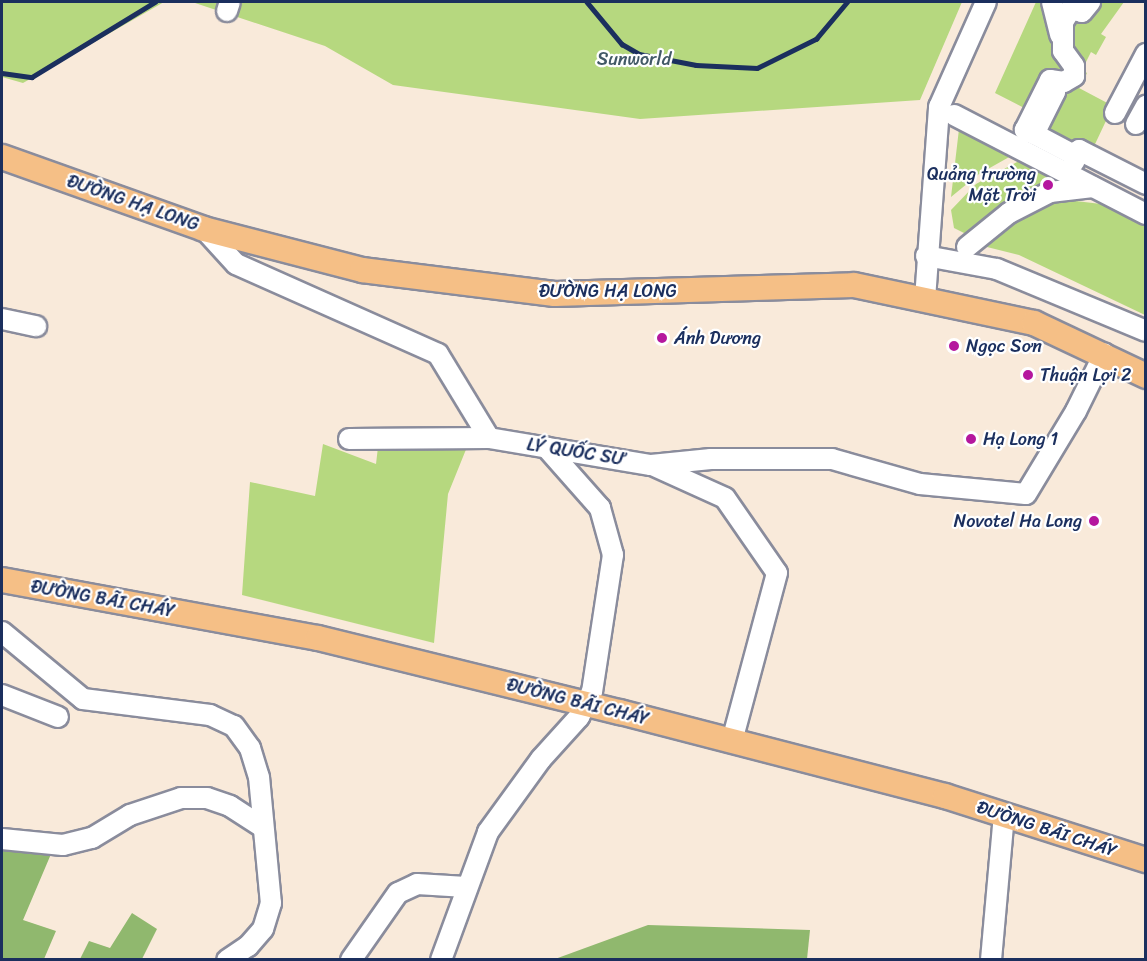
<!DOCTYPE html>
<meta charset="utf-8">
<style>
body{margin:0}
#map{position:relative;width:1147px;height:961px;overflow:hidden;background:#f9eada;font-family:Sriracha,sans-serif}
div>[style]{position:absolute}
.green>*{inset:0;background:#b6d87f}
.forest>*{inset:0;background:#90b86e}
.roads{filter:drop-shadow(2px 0 #8a8c9c) drop-shadow(-2px 0 #8a8c9c) drop-shadow(0 2px #8a8c9c) drop-shadow(0 -2px #8a8c9c)}
.minor>*{height:20px;margin:-10px;padding:0 10px;transform-origin:10px;border-radius:10px;background:#fff}
.major>*{height:24px;margin:-12px;padding:0 12px;transform-origin:12px;border-radius:12px;background:#f5bf86}
.rail>*{height:4.5px;margin:-2.25px;padding:0 2.25px;transform-origin:2.25px;border-radius:2.25px;background:#1b2f5e}
.dots>*{width:16px;height:16px;translate:-50% -50%;box-sizing:border-box;border:3px solid #fff;border-radius:50%}
span{translate:-50% -50%;white-space:nowrap;text-align:center;line-height:1.15;-webkit-text-stroke:4.5px #fff;paint-order:stroke}
.park-label{font-size:18px;color:#425966}
.poi-label{font-size:18px;color:#1b2f5e}
.right{translate:-100% -50%;text-align:right}
.left{translate:0 -50%;text-align:left}
.street-label{font-size:18px;color:#1b2f5e}
.frame{position:absolute;inset:0;border:3px solid #1b2f5e;pointer-events:none}
</style>
<div id="map">
<div class="green">
<i style="clip-path:polygon(2px 2px,164px 2px,23px 83px,2px 77px)"></i>
<i style="clip-path:polygon(192px 2px,962px 2px,920px 100px,640px 119px,393px 85px,325px 46px)"></i>
<i style="clip-path:polygon(1036px 2px,1124px 2px,1101px 34px,1106px 37px,1096px 55px,1091px 52px,1082px 70px,1087px 73px,1079px 88px,1113px 106px,1088px 159px,1037px 132px,1030px 111px,995px 93px)"></i>
<i style="clip-path:polygon(959px 129px,1011px 156px,979px 174px,951px 197px)"></i>
<i style="clip-path:polygon(1019px 161px,1048px 176px,1053px 180px,1050px 185px,1004px 204px,970px 236px,954px 228px,951px 210px,976px 184px)"></i>
<i style="clip-path:polygon(1059px 199px,1101px 204px,1145px 224px,1145px 315px,1019px 255px,979px 245px,1012px 218px)"></i>
<i style="clip-path:polygon(323px 444px,376px 464px,378px 447px,467px 447px,448px 494px,434px 643px,242px 595px,250px 482px,315px 496px)"></i>
</div>
<div class="forest">
<i style="clip-path:polygon(2px 839px,51px 854px,23px 920px,56px 931px,44px 959px,2px 959px)"></i>
<i style="clip-path:polygon(132px 913px,157px 929px,142px 959px,80px 959px,89px 941px,110px 948px)"></i>
<i style="clip-path:polygon(648px 925px,810px 930px,807px 959px,555px 959px)"></i>
</div>
<div class="roads">
<div class="minor">
<i style="left:1052px;top:2px;width:34px;rotate:76deg"></i>
<i style="left:227px;top:11px;width:9px;rotate:-72deg"></i>
<i style="left:1115px;top:113px;width:67px;rotate:-62.3deg"></i>
<i style="left:954px;top:115px;width:216px;rotate:27.3deg"></i>
<i style="left:1136px;top:124px;width:21px;rotate:-61deg"></i>
<i style="left:1076px;top:156px;width:47px;rotate:-152.4deg"></i>
<i style="left:1034px;top:134px;width:47px;rotate:-63.4deg"></i>
<i style="left:1055px;top:92px;width:5px;rotate:-158deg"></i>
<i style="left:1050px;top:90px;width:47px;rotate:117.6deg"></i>
<i style="left:1028px;top:132px;width:4px;rotate:-146deg"></i>
<i style="left:1025px;top:130px;width:56px;rotate:-63.4deg"></i>
<i style="left:1050px;top:80px;width:14px;rotate:8deg"></i>
<i style="left:1064px;top:82px;width:12px;rotate:-31deg"></i>
<i style="left:1074px;top:76px;width:10px;rotate:-90deg"></i>
<i style="left:1074px;top:66px;width:19px;rotate:-126deg"></i>
<i style="left:1063px;top:51px;width:29px;rotate:-90deg"></i>
<i style="left:1063px;top:22px;width:15px;rotate:-58deg"></i>
<i style="left:1071px;top:9px;width:11px;rotate:15deg"></i>
<i style="left:1082px;top:12px;width:13px;rotate:-51deg"></i>
<i style="left:1074px;top:162px;width:13px;rotate:-67deg"></i>
<i style="left:1079px;top:150px;width:75px;rotate:26.9deg"></i>
<i style="left:204px;top:229px;width:47px;rotate:47.6deg"></i>
<i style="left:236px;top:264px;width:221px;rotate:24deg"></i>
<i style="left:438px;top:354px;width:98px;rotate:58.7deg"></i>
<i style="left:489px;top:438px;width:164px;rotate:9.5deg"></i>
<i style="left:651px;top:465px;width:60px;rotate:-5.7deg"></i>
<i style="left:711px;top:459px;width:121px"></i>
<i style="left:832px;top:459px;width:91px;rotate:15.9deg"></i>
<i style="left:920px;top:484px;width:106px;rotate:5.4deg"></i>
<i style="left:1026px;top:494px;width:97px;rotate:-58.9deg"></i>
<i style="left:1076px;top:411px;width:64px;rotate:-63.8deg"></i>
<i style="left:967px;top:247px;width:54px;rotate:-39deg"></i>
<i style="left:1009px;top:213px;width:46px;rotate:-27.1deg"></i>
<i style="left:1050px;top:192px;width:43px;rotate:-6.6deg"></i>
<i style="left:926px;top:256px;width:72px;rotate:10.4deg"></i>
<i style="left:997px;top:269px;width:161px;rotate:22.6deg"></i>
<i style="left:925px;top:299px;width:193px;rotate:-85.8deg"></i>
<i style="left:939px;top:107px;width:115px;rotate:-65.9deg"></i>
<i style="left:2px;top:319px;width:35px;rotate:12deg"></i>
<i style="left:349px;top:439px;width:140px;rotate:-0.4deg"></i>
<i style="left:652px;top:465px;width:80px;rotate:24.3deg"></i>
<i style="left:725px;top:498px;width:91px;rotate:55.3deg"></i>
<i style="left:777px;top:573px;width:174px;rotate:105deg"></i>
<i style="left:2px;top:632px;width:105px;rotate:39.6deg"></i>
<i style="left:83px;top:699px;width:128px;rotate:7.2deg"></i>
<i style="left:210px;top:715px;width:26px;rotate:25deg"></i>
<i style="left:234px;top:726px;width:27px;rotate:54deg"></i>
<i style="left:250px;top:748px;width:30px;rotate:73deg"></i>
<i style="left:259px;top:777px;width:127px;rotate:84.6deg"></i>
<i style="left:271px;top:903px;width:27px;rotate:107deg"></i>
<i style="left:263px;top:929px;width:23px;rotate:131deg"></i>
<i style="left:248px;top:946px;width:25px;rotate:146deg"></i>
<i style="left:2px;top:695px;width:60px;rotate:21.4deg"></i>
<i style="left:2px;top:839px;width:61px;rotate:5.6deg"></i>
<i style="left:63px;top:845px;width:30px;rotate:-14deg"></i>
<i style="left:92px;top:838px;width:44px;rotate:-31.2deg"></i>
<i style="left:130px;top:815px;width:54px;rotate:-18.4deg"></i>
<i style="left:181px;top:798px;width:26px"></i>
<i style="left:207px;top:798px;width:24px;rotate:19deg"></i>
<i style="left:230px;top:806px;width:37px;rotate:33deg"></i>
<i style="left:351px;top:960px;width:82px;rotate:-55deg"></i>
<i style="left:398px;top:893px;width:21px;rotate:-25deg"></i>
<i style="left:417px;top:884px;width:49px;rotate:3.5deg"></i>
<i style="left:441px;top:960px;width:136px;rotate:-69.8deg"></i>
<i style="left:488px;top:832px;width:90px;rotate:-54deg"></i>
<i style="left:541px;top:759px;width:57px;rotate:-47.9deg"></i>
<i style="left:579px;top:717px;width:28px;rotate:-63deg"></i>
<i style="left:592px;top:692px;width:139px;rotate:-81.3deg"></i>
<i style="left:613px;top:555px;width:49px;rotate:-105.5deg"></i>
<i style="left:600px;top:508px;width:81px;rotate:-131.5deg"></i>
<i style="left:991px;top:960px;width:146px;rotate:-84.9deg"></i>
</div>
<div class="major">
<i style="left:2px;top:157px;width:214px;rotate:19.6deg"></i>
<i style="left:204px;top:229px;width:163px;rotate:14.5deg"></i>
<i style="left:362px;top:270px;width:194px;rotate:7.1deg"></i>
<i style="left:555px;top:294px;width:299px;rotate:-1.7deg"></i>
<i style="left:854px;top:285px;width:184px;rotate:11.9deg"></i>
<i style="left:1034px;top:323px;width:124px;rotate:25.3deg"></i>
<i style="left:2px;top:580px;width:321px;rotate:10.4deg"></i>
<i style="left:318px;top:638px;width:311px;rotate:13.8deg"></i>
<i style="left:620px;top:712px;width:336px;rotate:14.5deg"></i>
<i style="left:945px;top:796px;width:211px;rotate:17.7deg"></i>
</div>
</div>
<div class="rail">
<i style="left:587px;top:2px;width:55px;rotate:50.2deg"></i>
<i style="left:622px;top:44px;width:20px;rotate:30deg"></i>
<i style="left:639px;top:54px;width:58px;rotate:10.9deg"></i>
<i style="left:696px;top:65px;width:61px;rotate:2.8deg"></i>
<i style="left:757px;top:68px;width:66px;rotate:-26.2deg"></i>
<i style="left:816px;top:39px;width:48px;rotate:-50deg"></i>
<i style="left:2px;top:73px;width:30px;rotate:8deg"></i>
<i style="left:32px;top:77px;width:144px;rotate:-31.4deg"></i>
</div>
<div class="dots">
<i style="left:1048px;top:185px;background:#b5179e"></i>
<i style="left:662px;top:338px;background:#b5179e"></i>
<i style="left:954px;top:346px;background:#b5179e"></i>
<i style="left:1028px;top:375px;background:#b5179e"></i>
<i style="left:971px;top:439px;background:#b5179e"></i>
<i style="left:1094px;top:521px;background:#b5179e"></i>
</div>
<div class="park-label">
<span style="left:634px;top:59px">Sunworld</span>
</div>
<div class="poi-label">
<span class="right" style="left:1036px;top:185px">Quảng trường<br>Mặt Trời</span>
<span class="left" style="left:674px;top:338px">Ánh Dương</span>
<span class="left" style="left:966px;top:346px">Ngọc Sơn</span>
<span class="left" style="left:1040px;top:375px">Thuận Lợi 2</span>
<span class="left" style="left:983px;top:439px">Hạ Long 1</span>
<span class="right" style="left:1082px;top:521px">Novotel Ha Long</span>
</div>
<div class="street-label">
<span style="left:133px;top:203px;rotate:19deg">ĐƯỜNG HẠ LONG</span>
<span style="left:608px;top:291px">ĐƯỜNG HẠ LONG</span>
<span style="left:576px;top:452px;rotate:9deg">LÝ QUỐC SƯ</span>
<span style="left:103px;top:599px;rotate:10deg">ĐƯỜNG BÃI CHÁY</span>
<span style="left:578px;top:702px;rotate:14deg">ĐƯỜNG BÃI CHÁY</span>
<span style="left:1047px;top:829px;rotate:18deg">ĐƯỜNG BÃI CHÁY</span>
</div>
<div class="frame"></div>
</div>
